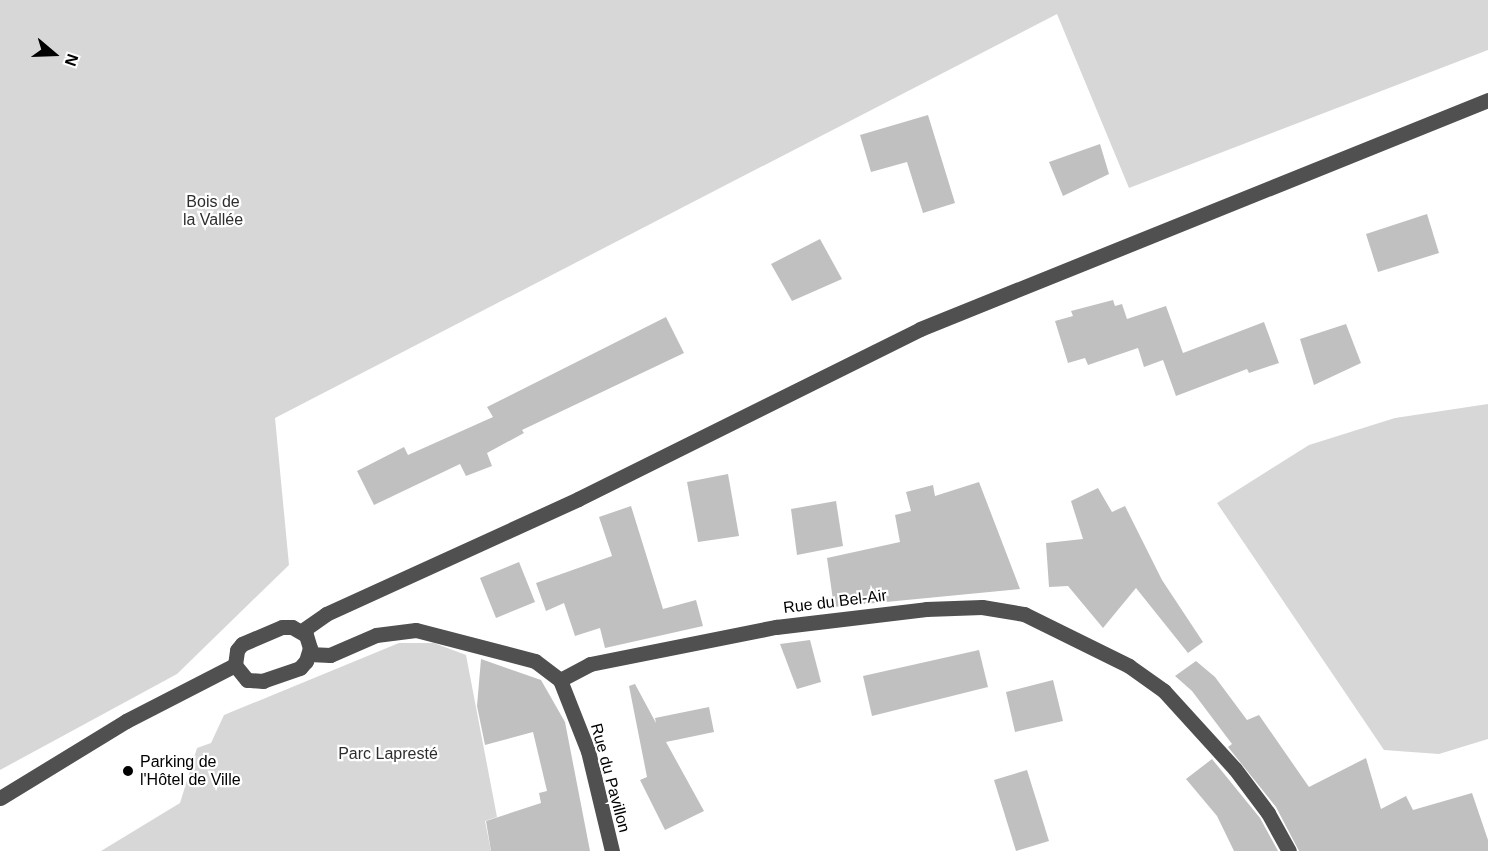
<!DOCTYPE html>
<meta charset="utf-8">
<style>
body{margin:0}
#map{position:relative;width:1488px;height:851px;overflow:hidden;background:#fff;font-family:Helvetica,sans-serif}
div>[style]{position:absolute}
.green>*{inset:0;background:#d7d7d7}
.building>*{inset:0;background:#c0c0c0}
.minor>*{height:15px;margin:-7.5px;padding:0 7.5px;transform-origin:7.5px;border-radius:7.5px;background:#505050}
.dots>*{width:16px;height:16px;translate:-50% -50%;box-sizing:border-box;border:3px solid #fff;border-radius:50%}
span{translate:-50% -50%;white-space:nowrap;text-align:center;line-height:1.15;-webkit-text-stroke:4.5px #fff;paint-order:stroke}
.park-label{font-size:16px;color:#2e2e2e}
.street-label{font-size:16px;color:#000}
.poi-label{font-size:16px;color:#000}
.left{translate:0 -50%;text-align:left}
.north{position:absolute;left:24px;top:24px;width:60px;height:60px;-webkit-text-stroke:4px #fff;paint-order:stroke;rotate:109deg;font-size:16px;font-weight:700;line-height:24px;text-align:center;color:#000}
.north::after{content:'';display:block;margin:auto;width:21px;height:27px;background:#000;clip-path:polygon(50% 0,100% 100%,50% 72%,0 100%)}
</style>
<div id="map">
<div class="green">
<i style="clip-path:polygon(0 0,1488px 0,1488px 50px,1129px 188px,1057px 14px,275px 418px,289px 565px,177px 674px,0 770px)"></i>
<i style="clip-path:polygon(1488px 404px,1488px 739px,1439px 754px,1384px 750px,1217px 503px,1309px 445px,1395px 418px)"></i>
<i style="clip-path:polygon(399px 643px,434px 643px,466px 655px,497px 817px,485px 821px,491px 851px,101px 851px,180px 803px,197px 748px,211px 743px,224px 715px)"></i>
</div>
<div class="building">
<i style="clip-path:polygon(928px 115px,955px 203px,923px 213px,907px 162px,871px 172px,860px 135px)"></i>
<i style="clip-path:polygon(1100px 144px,1109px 174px,1063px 196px,1049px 162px)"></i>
<i style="clip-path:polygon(1427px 214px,1439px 253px,1378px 272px,1366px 234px)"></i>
<i style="clip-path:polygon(820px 239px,842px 279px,792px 301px,771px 264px)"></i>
<i style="clip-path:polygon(1113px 300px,1115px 306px,1122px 304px,1127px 319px,1166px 306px,1183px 353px,1264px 322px,1279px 363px,1249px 373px,1247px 369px,1176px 396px,1163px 360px,1144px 367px,1138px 348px,1088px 365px,1085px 358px,1068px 363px,1055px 321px,1073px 316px,1071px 311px)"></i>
<i style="clip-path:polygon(666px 317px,684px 353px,522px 430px,524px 433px,487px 453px,492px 466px,466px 476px,460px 464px,374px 505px,357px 471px,404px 447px,408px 455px,493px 417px,487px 407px)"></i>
<i style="clip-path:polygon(1346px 324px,1361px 363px,1314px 385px,1300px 339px)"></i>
<i style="clip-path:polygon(728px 474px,739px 536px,698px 542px,687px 482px)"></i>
<i style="clip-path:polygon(979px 482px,1020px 589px,834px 607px,827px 558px,900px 542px,895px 515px,911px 511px,906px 492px,933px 485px,935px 496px)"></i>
<i style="clip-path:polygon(1098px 488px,1112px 512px,1125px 506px,1162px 580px,1203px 642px,1188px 653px,1136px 588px,1103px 628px,1068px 586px,1049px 587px,1046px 543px,1083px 539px,1071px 501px)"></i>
<i style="clip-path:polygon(836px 501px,843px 546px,797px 555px,791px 509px)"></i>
<i style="clip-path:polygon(631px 506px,663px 609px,696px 600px,703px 626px,605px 648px,600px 628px,575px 636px,564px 603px,546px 611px,536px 583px,612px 556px,599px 517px)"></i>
<i style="clip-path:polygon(519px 562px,535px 602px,496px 618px,480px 578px)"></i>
<i style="clip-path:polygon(810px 640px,821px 682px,797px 689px,780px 644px)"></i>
<i style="clip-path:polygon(979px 650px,988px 687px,872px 716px,863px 676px)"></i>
<i style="clip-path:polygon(481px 659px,541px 680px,565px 722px,590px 851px,491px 851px,486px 821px,541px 803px,539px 793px,547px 791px,533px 732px,485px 745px,477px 706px)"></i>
<i style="clip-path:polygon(1196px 661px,1215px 677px,1247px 720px,1259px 715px,1309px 787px,1366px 758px,1381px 809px,1406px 796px,1413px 810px,1472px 793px,1488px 840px,1488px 851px,1299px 851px,1276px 807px,1228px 747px,1232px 744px,1192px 691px,1175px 676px)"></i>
<i style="clip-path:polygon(1053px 680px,1063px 721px,1015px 732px,1006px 692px)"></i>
<i style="clip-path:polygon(635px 684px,656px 723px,655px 718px,709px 707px,714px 732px,666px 742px,704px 811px,665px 830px,640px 780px,647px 777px,629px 686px)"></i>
<i style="clip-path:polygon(1212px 759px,1260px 818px,1278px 851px,1234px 851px,1217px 816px,1186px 779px)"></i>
<i style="clip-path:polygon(1027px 770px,1049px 841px,1016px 851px,994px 780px)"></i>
</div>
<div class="minor">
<i style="left:282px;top:627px;width:10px"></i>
<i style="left:292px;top:627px;width:16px;rotate:30deg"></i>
<i style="left:306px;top:635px;width:14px;rotate:73deg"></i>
<i style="left:310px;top:648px;width:14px;rotate:107deg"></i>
<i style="left:306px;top:661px;width:9px;rotate:131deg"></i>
<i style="left:300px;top:668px;width:39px;rotate:161deg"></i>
<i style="left:263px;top:681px;width:16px;rotate:-176deg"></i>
<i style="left:247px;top:680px;width:19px;rotate:-129deg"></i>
<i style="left:235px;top:665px;width:15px;rotate:-82deg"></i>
<i style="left:237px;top:650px;width:8px;rotate:-50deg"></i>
<i style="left:242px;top:644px;width:43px;rotate:-23deg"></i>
<i style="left:302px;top:631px;width:29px;rotate:-35deg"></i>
<i style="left:326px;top:614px;width:277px;rotate:-24.5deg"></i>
<i style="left:578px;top:499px;width:382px;rotate:-26.4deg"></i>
<i style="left:920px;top:329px;width:612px;rotate:-21.96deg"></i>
<i style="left:309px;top:654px;width:21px;rotate:3deg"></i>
<i style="left:330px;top:655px;width:50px;rotate:-23.5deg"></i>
<i style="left:376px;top:635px;width:40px;rotate:-7.1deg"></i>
<i style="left:416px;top:630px;width:123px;rotate:14.6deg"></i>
<i style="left:535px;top:661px;width:31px;rotate:37deg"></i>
<i style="left:560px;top:680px;width:34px;rotate:-28deg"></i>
<i style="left:590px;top:664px;width:190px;rotate:-11.3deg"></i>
<i style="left:776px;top:627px;width:151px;rotate:-6.8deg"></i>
<i style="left:926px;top:609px;width:56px;rotate:-2deg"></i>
<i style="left:982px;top:607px;width:43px;rotate:9.5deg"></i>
<i style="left:1024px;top:614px;width:117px;rotate:26.3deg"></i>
<i style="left:1129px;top:666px;width:43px;rotate:35.5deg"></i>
<i style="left:1164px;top:691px;width:105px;rotate:47.7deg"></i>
<i style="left:1235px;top:769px;width:55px;rotate:53.1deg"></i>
<i style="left:1268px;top:813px;width:43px;rotate:61.1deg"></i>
<i style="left:560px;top:680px;width:76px;rotate:68.5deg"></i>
<i style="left:588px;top:751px;width:103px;rotate:76.5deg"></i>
<i style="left:0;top:798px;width:148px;rotate:-31.4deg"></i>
<i style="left:126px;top:721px;width:123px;rotate:-27.2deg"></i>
</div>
<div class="dots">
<i style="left:128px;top:771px;background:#000"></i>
</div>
<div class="park-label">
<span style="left:213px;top:211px">Bois de<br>la Vallée</span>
<span style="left:388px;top:754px">Parc Lapresté</span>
</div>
<div class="street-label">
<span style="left:835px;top:602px;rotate:-7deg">Rue du Bel-Air</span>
<span style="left:610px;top:778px;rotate:75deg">Rue du Pavillon</span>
</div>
<div class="poi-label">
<span class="left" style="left:140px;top:771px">Parking de<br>l'Hôtel de Ville</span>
</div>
<div class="north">N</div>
</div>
